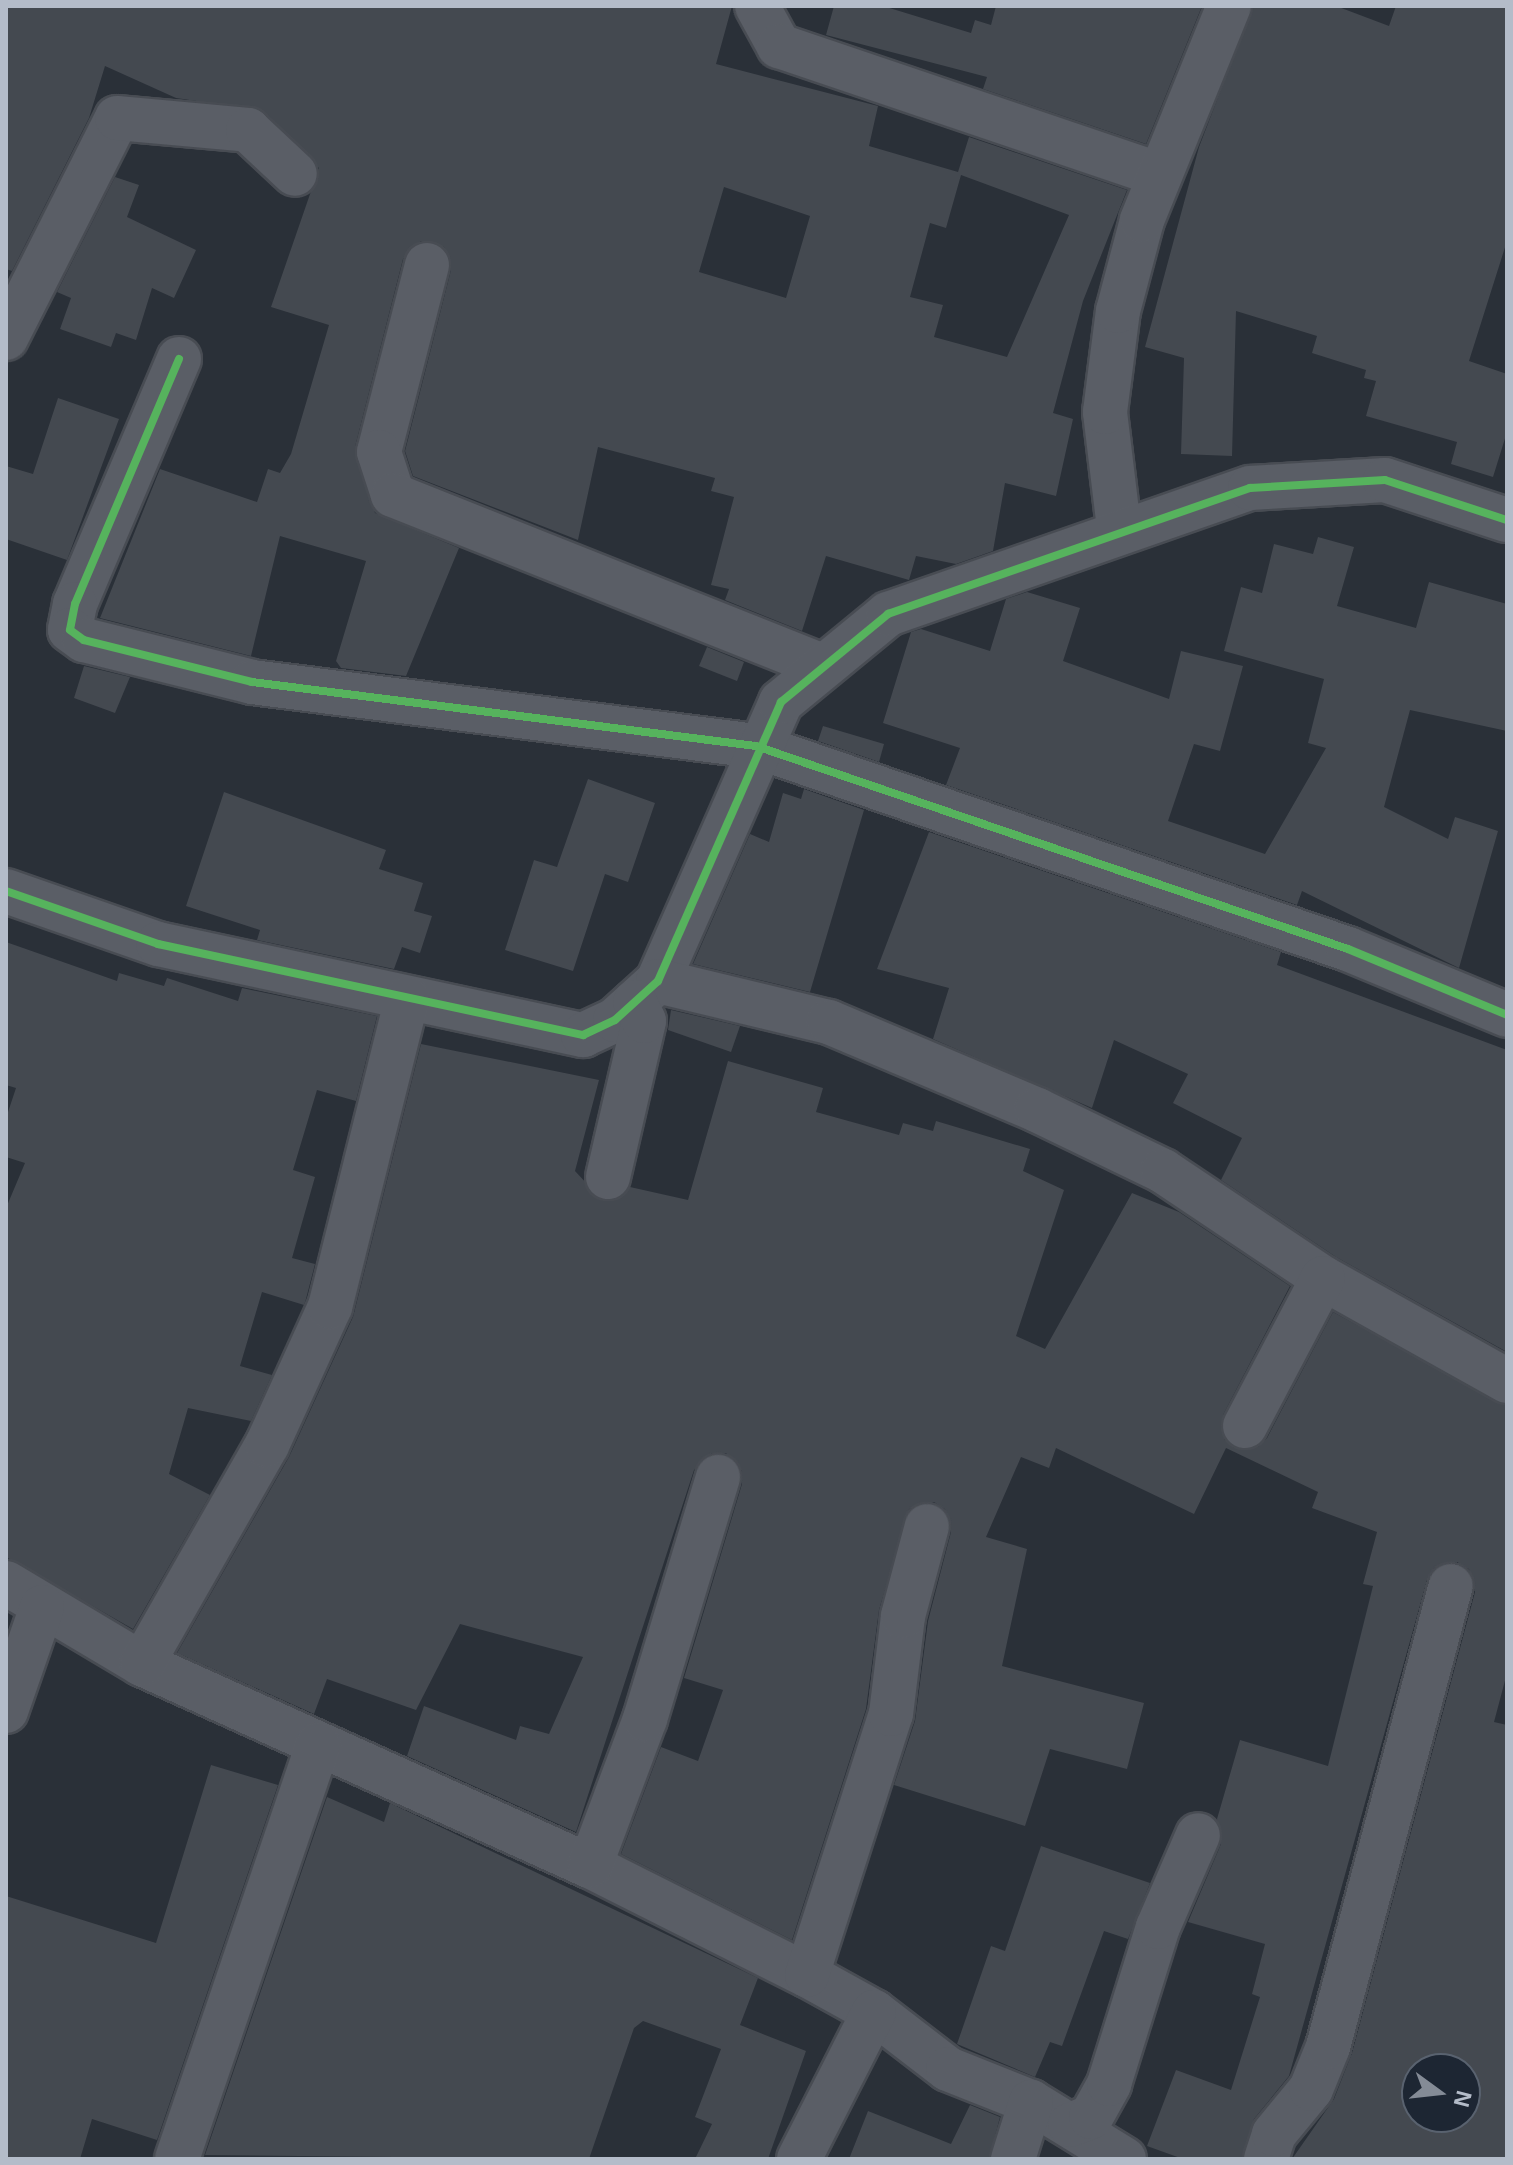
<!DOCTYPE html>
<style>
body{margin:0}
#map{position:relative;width:1513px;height:2165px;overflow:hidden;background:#2a3038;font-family:Arial,sans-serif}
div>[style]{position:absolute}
.building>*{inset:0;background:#444950}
.roads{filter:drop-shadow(2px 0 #484c53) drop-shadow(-2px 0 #484c53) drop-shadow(0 2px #484c53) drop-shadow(0 -2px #484c53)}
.minor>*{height:44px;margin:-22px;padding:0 22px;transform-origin:22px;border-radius:22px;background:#5a5e66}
.cycleway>*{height:8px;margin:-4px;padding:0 4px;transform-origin:4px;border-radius:4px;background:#56b35d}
span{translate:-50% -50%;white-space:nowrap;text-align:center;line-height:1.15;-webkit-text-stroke:8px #1d2633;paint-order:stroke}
.frame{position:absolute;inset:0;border:8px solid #b4bcc9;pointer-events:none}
.north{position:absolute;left:1401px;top:2053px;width:80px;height:80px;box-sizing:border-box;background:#1d2633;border:2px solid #59626f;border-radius:50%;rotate:105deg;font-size:22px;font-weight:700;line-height:32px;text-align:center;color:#b4bcc9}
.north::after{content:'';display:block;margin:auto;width:28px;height:36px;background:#848b96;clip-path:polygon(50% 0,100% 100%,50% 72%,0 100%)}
</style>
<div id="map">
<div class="building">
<i style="clip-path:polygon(evenodd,6px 6px,732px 6px,716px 64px,878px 106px,869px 146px,958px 172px,969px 137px,1127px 190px,1083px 301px,1053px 413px,1073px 419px,1056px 496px,1005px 483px,993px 551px,956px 564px,916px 556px,909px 580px,826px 556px,802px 631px,725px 600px,729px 589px,711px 585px,734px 497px,711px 491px,715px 478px,598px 447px,578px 540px,413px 476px,405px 451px,451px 270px,444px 247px,421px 241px,403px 259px,355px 447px,375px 513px,459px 548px,406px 676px,341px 668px,336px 661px,366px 561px,280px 536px,251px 656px,100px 618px,160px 469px,257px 502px,268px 469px,280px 473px,291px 454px,329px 325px,271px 307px,319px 168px,264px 111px,176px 98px,105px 66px,89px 118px,12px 271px,6px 269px,6px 6px,961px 175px,1069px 215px,1007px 357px,934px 337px,943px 305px,910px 297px,930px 223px,946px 228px,961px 175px,6px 6px,724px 187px,810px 216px,786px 298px,699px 272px,724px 187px)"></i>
<i style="clip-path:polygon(834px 6px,883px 6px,971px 33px,975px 20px,991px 25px,996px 6px,1202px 6px,1146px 144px,983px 89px,987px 77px,826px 35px)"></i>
<i style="clip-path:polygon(1253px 6px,1336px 6px,1389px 26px,1396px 6px,1507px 6px,1507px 241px,1469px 361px,1507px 374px,1507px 432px,1493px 477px,1451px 464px,1457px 442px,1366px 416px,1376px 381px,1364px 378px,1366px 370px,1312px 353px,1317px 336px,1236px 311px,1232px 456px,1181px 454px,1184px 358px,1145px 347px,1199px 147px)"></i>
<i style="clip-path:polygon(115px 177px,139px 185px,127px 217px,196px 250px,174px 298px,152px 288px,136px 340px,116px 333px,111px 347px,60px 329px,71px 298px,57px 292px)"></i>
<i style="clip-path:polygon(58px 398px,119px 419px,67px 560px,6px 539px,6px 466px,33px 474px)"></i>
<i style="clip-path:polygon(1318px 537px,1354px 547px,1337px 606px,1416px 628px,1429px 582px,1507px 604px,1507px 731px,1410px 710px,1384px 807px,1448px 839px,1455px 817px,1498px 831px,1459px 968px,1302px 891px,1297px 905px,946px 785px,960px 748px,883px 723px,911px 632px,921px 629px,990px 651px,1006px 599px,1027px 592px,1080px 608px,1063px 661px,1169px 699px,1181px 651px,1243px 666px,1220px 751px,1194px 744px,1168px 821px,1265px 854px,1326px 748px,1308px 743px,1324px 679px,1224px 651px,1241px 587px,1262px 593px,1274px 544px,1313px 554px)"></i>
<i style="clip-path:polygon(707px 647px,744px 662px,737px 681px,699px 666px)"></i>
<i style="clip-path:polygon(84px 666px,130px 677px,115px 713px,74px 698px)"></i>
<i style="clip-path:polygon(823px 726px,884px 744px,879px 762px,818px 741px)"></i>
<i style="clip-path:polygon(588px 779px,655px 803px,628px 882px,605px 874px,573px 971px,505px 950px,534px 860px,557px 867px)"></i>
<i style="clip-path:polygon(804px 789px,864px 810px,810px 992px,693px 964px,750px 834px,769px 842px,783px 793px,801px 799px)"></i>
<i style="clip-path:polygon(224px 792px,386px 850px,379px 869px,423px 883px,414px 911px,432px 916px,420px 953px,402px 947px,394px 969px,257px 940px,260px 930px,186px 906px)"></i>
<i style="clip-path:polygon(929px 832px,1281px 952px,1277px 965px,1507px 1050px,1507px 1352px,1336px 1257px,1221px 1180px,1242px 1138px,1173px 1103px,1188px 1074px,1114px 1040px,1092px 1108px,933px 1039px,949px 988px,877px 969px)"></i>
<i style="clip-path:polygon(6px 942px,117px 981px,119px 973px,164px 986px,167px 978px,238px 1001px,242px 988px,377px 1016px,356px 1101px,317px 1090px,293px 1170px,315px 1177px,292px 1258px,315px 1264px,306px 1299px,304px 1305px,262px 1292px,240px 1366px,272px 1375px,251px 1421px,188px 1408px,169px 1474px,210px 1495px,133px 1629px,6px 1557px,6px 1208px,25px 1163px,6px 1157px,6px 1118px,16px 1088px,6px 1085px)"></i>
<i style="clip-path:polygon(671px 1010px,740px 1026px,731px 1052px,668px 1030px)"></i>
<i style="clip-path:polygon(evenodd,421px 1044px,599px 1080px,575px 1171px,603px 1201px,630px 1187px,688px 1200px,728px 1061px,823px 1088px,816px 1112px,899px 1135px,903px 1123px,933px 1131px,936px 1121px,1030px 1149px,1023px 1171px,1064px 1190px,1016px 1336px,1045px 1349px,1132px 1193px,1179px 1212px,1290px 1286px,1223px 1415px,1224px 1439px,1234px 1448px,1258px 1447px,1267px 1438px,1333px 1312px,1507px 1406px,1507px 1673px,1494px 1722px,1507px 1725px,1507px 2159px,1292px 2159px,1334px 2099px,1352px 2053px,1475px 1592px,1469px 1569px,1457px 1562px,1434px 1568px,1427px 1580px,1289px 2076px,1254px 2119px,1242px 2159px,1183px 2159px,1147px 2146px,1176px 2070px,1231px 2090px,1260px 1997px,1252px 1994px,1265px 1944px,1188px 1922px,1221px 1844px,1217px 1819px,1240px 1740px,1328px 1766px,1373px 1586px,1363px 1584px,1377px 1532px,1312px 1508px,1318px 1492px,1226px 1448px,1194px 1514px,1056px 1448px,1049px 1468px,1021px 1457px,986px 1537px,1027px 1549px,1002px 1666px,1144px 1703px,1127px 1769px,1050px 1749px,1025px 1826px,894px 1785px,915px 1721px,928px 1621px,951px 1532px,945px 1509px,934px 1502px,909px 1509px,879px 1610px,866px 1709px,792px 1940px,621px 1854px,661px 1747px,698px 1761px,723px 1690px,684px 1678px,742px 1484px,742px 1471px,726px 1453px,712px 1453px,694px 1470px,576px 1832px,407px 1756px,424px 1706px,516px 1740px,520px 1726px,549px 1734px,583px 1657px,460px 1624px,416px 1710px,327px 1679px,314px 1714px,177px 1653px,289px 1457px,353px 1317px,421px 1044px,1417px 2069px,1465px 2069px,1465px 2117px,1417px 2117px,1417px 2069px)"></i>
<i style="clip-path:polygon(211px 1765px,278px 1785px,157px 2140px,92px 2119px,80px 2159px,6px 2159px,6px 1896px,156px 1943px)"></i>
<i style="clip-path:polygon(327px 1797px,384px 1822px,390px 1803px,758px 1978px,740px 2025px,806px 2051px,768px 2159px,695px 2159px,712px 2124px,695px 2117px,721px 2049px,643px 2021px,634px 2028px,589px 2159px,205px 2155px)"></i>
<i style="clip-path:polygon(1041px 1846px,1150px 1883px,1128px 1939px,1104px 1931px,1062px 2046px,1050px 2042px,1035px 2077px,957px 2044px,991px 1946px,1005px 1951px)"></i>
<i style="clip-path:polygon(970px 2105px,1000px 2117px,989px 2159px,849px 2159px,868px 2111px,951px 2144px)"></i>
</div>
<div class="roads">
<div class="minor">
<i style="left:757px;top:6px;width:46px;rotate:61.2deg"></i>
<i style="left:779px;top:46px;width:402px;rotate:18.7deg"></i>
<i style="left:427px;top:265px;width:193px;rotate:104.4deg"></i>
<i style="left:379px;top:452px;width:45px;rotate:72deg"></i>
<i style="left:393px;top:495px;width:463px;rotate:21.7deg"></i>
<i style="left:6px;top:338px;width:246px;rotate:-63.2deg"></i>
<i style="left:117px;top:118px;width:132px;rotate:5.2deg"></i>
<i style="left:248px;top:130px;width:64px;rotate:43.1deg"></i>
<i style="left:179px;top:359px;width:266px;rotate:113deg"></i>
<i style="left:75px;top:604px;width:26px;rotate:101deg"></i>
<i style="left:70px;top:630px;width:17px;rotate:36deg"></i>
<i style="left:84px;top:640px;width:173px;rotate:14deg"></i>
<i style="left:252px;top:682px;width:508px;rotate:7.24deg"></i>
<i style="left:756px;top:746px;width:626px;rotate:18.93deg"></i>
<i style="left:1348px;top:949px;width:172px;rotate:22.5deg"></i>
<i style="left:1119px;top:528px;width:117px;rotate:-96.9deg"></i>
<i style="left:1105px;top:412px;width:102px;rotate:-82.7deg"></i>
<i style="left:1118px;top:311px;width:94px;rotate:-75.2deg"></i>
<i style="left:1142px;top:220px;width:231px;rotate:-67.9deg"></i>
<i style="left:6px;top:891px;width:161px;rotate:19.2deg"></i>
<i style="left:158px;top:944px;width:435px;rotate:12.1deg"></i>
<i style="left:583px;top:1035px;width:35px;rotate:-25deg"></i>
<i style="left:615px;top:1020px;width:58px;rotate:-42.2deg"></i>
<i style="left:658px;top:981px;width:305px;rotate:-66.2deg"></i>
<i style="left:781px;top:702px;width:139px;rotate:-39.4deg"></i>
<i style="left:888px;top:614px;width:383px;rotate:-19.2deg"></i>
<i style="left:1250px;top:488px;width:135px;rotate:-3.4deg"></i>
<i style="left:1385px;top:480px;width:128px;rotate:18.2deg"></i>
<i style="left:658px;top:981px;width:176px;rotate:13.5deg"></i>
<i style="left:829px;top:1022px;width:226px;rotate:22.9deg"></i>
<i style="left:1037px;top:1110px;width:140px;rotate:25.8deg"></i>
<i style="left:1163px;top:1171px;width:192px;rotate:33.8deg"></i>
<i style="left:1323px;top:1278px;width:211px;rotate:29.2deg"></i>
<i style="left:608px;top:1177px;width:160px;rotate:-77deg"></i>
<i style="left:644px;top:1021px;width:21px;rotate:-115deg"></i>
<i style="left:1245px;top:1426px;width:167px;rotate:-62.2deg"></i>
<i style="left:6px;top:1583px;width:158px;rotate:30.8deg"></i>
<i style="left:142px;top:1664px;width:491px;rotate:24.3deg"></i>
<i style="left:590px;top:1866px;width:243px;rotate:26.7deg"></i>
<i style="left:807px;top:1975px;width:77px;rotate:28.9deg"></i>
<i style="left:874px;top:2012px;width:93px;rotate:37.6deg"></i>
<i style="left:948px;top:2069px;width:89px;rotate:21.7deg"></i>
<i style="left:1031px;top:2102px;width:109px;rotate:31.5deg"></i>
<i style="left:142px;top:1664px;width:252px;rotate:-60.3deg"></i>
<i style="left:267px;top:1445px;width:152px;rotate:-65.5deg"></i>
<i style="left:330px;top:1307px;width:318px;rotate:-76deg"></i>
<i style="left:6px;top:1711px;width:110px;rotate:-70.9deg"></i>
<i style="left:590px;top:1866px;width:157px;rotate:-69.5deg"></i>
<i style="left:645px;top:1719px;width:253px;rotate:-73.2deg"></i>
<i style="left:807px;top:1975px;width:274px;rotate:-72.2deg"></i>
<i style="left:891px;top:1714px;width:99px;rotate:-83deg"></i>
<i style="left:903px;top:1616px;width:93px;rotate:-75.1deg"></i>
<i style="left:1070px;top:2125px;width:22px;rotate:-21deg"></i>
<i style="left:1091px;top:2117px;width:38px;rotate:-61deg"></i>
<i style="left:1109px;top:2084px;width:164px;rotate:-72.7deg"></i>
<i style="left:1158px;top:1927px;width:100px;rotate:-66.5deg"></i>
<i style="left:177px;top:2159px;width:438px;rotate:-71.2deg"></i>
<i style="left:799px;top:2159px;width:165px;rotate:-63deg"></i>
<i style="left:1013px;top:2159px;width:60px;rotate:-72.5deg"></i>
<i style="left:1266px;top:2159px;width:26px;rotate:-72deg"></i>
<i style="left:1274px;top:2134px;width:58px;rotate:-50.6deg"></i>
<i style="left:1311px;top:2089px;width:45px;rotate:-68deg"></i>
<i style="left:1328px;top:2047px;width:477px;rotate:-75.1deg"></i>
</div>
</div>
<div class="cycleway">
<i style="left:179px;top:359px;width:266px;rotate:113deg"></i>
<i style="left:75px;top:604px;width:26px;rotate:101deg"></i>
<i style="left:70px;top:630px;width:17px;rotate:36deg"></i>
<i style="left:84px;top:640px;width:173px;rotate:14deg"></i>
<i style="left:252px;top:682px;width:508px;rotate:7.24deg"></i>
<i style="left:756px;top:746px;width:626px;rotate:18.93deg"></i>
<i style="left:1348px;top:949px;width:172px;rotate:22.5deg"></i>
<i style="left:6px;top:891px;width:161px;rotate:19.2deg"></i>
<i style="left:158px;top:944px;width:435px;rotate:12.1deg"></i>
<i style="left:583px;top:1035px;width:35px;rotate:-25deg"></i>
<i style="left:615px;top:1020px;width:58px;rotate:-42.2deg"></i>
<i style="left:658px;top:981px;width:305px;rotate:-66.2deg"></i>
<i style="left:781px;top:702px;width:139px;rotate:-39.4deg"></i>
<i style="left:888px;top:614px;width:383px;rotate:-19.2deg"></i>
<i style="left:1250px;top:488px;width:135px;rotate:-3.4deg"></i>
<i style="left:1385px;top:480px;width:128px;rotate:18.2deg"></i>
</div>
<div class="frame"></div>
<div class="north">N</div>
</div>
